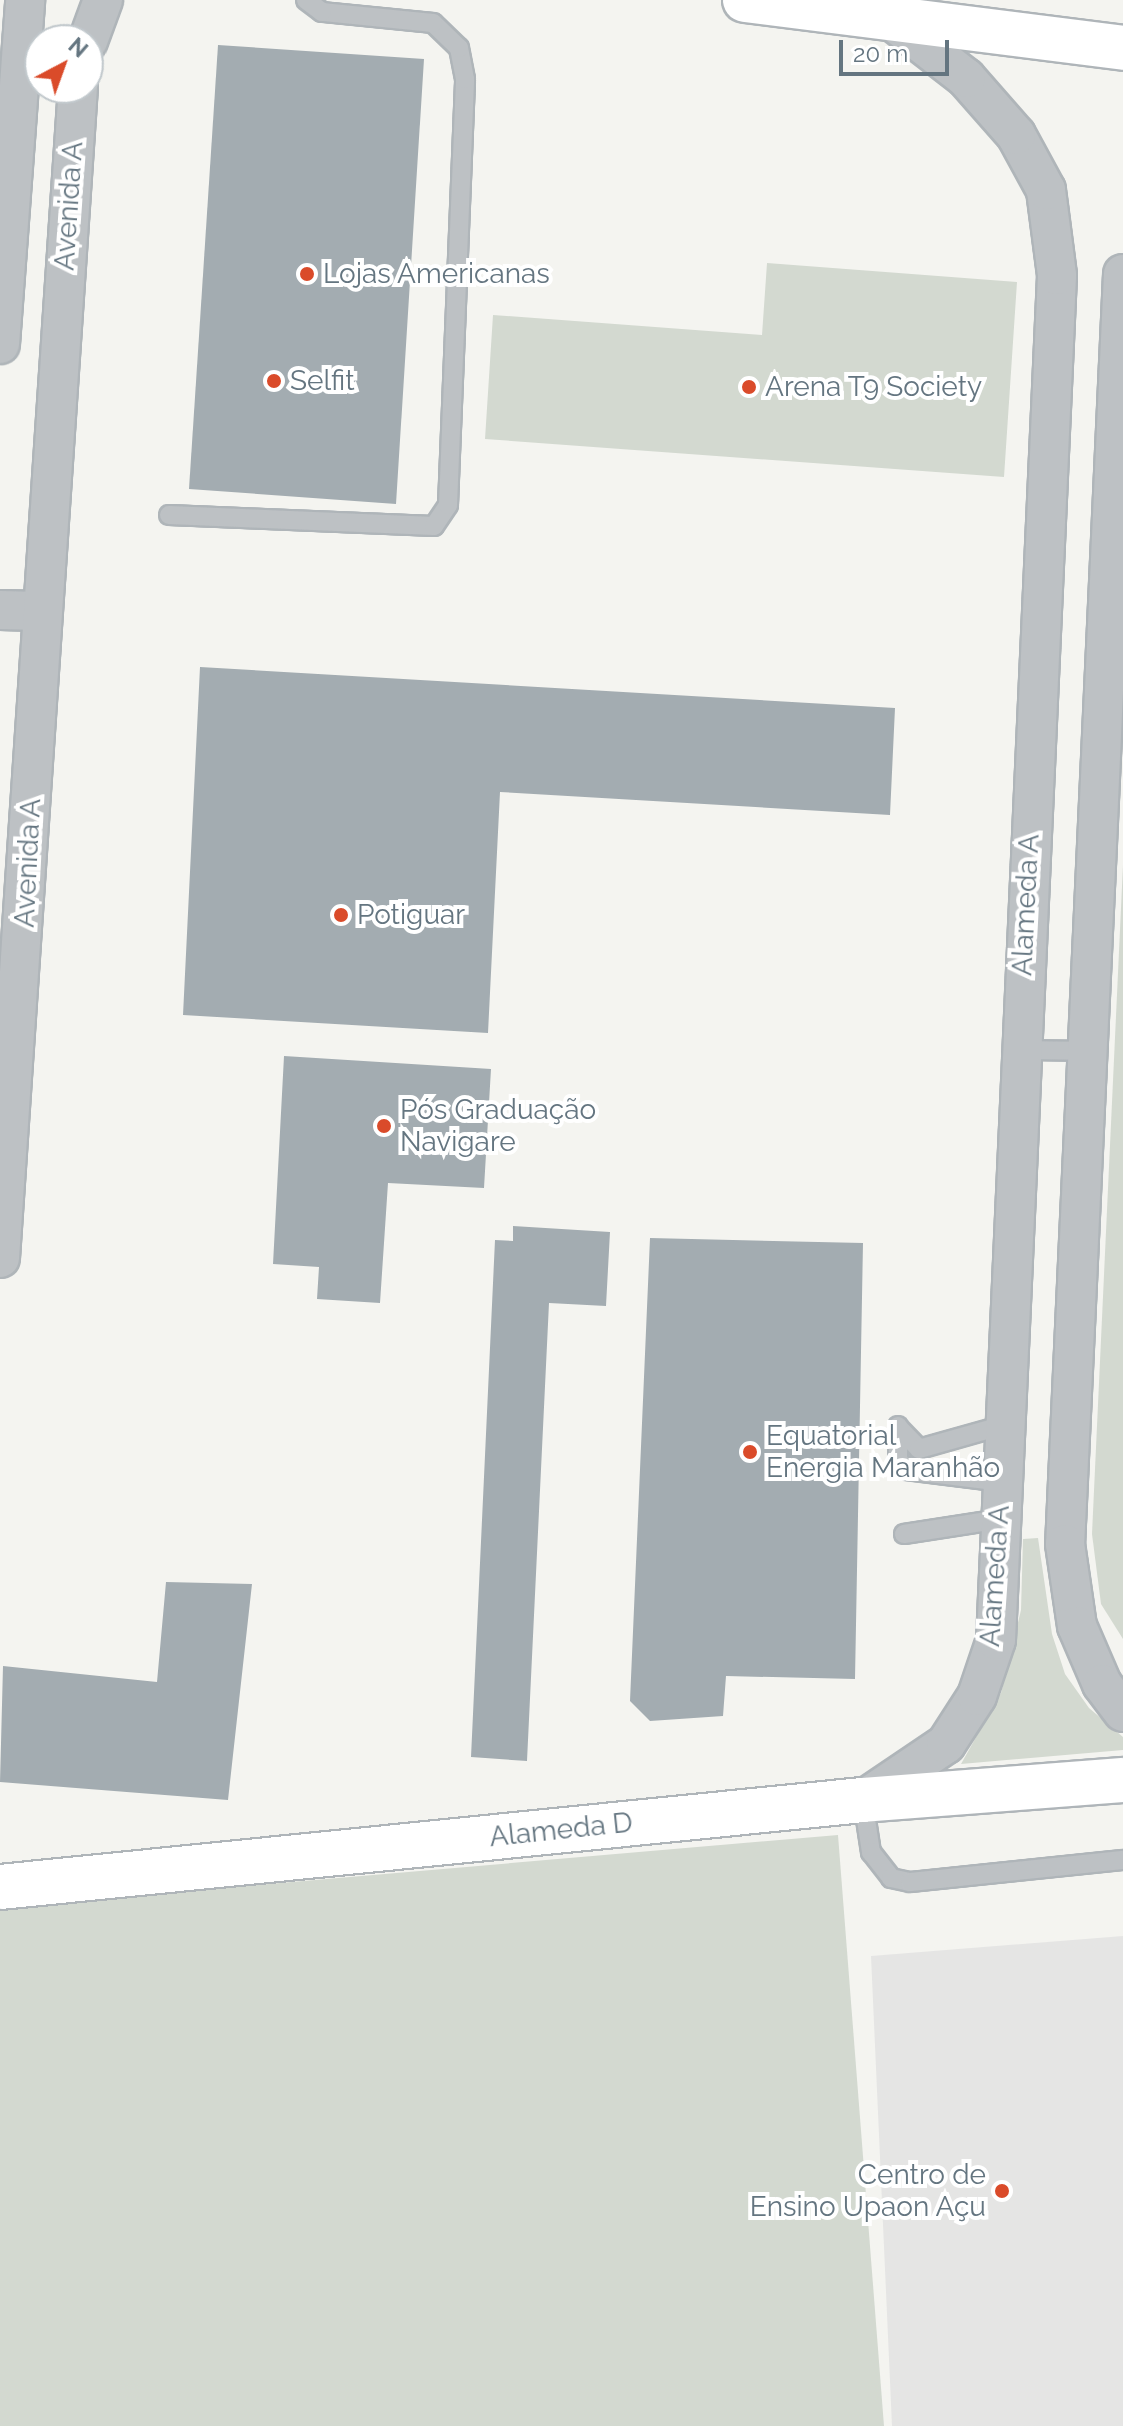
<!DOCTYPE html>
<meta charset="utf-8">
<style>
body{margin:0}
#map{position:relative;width:1123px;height:2426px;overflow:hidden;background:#f4f4f0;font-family:Raleway,sans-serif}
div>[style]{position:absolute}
.built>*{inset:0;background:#e5e5e4}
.green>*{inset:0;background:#d3d9d0}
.building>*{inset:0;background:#a3acb1}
.roads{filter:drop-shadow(2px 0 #afb5b9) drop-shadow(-2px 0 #afb5b9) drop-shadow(0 2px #afb5b9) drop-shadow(0 -2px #afb5b9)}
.lane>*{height:18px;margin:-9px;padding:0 9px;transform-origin:9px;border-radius:9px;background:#bdc1c4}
.street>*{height:38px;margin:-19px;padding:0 19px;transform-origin:19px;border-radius:19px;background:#bdc1c4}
.secondary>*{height:44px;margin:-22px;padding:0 22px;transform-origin:22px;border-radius:22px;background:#fff}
.dots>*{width:22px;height:22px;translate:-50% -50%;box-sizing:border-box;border:4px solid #fff;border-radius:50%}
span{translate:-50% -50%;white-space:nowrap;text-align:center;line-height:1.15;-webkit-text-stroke:8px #fff;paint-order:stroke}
.street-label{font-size:28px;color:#647580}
.poi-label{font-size:28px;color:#647580}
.left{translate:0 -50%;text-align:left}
.right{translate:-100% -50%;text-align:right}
.north{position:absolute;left:24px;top:24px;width:80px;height:80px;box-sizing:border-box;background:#fff;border:2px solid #c1c8cc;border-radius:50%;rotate:41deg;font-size:22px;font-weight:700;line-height:32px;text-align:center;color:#647580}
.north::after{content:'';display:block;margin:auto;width:28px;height:36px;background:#da4b2a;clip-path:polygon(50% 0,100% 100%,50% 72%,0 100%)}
.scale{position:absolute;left:839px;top:40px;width:110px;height:36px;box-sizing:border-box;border:4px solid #647580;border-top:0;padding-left:10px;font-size:24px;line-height:28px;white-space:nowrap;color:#647580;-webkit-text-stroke:6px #fff;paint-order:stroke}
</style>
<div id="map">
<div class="built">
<i style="clip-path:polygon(1123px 1936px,1123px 2426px,892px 2426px,871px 1956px)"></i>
</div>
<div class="green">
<i style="clip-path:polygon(767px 263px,1017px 282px,1004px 477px,485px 439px,493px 315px,762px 335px)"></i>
<i style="clip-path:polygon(1123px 865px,1123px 1639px,1101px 1604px,1092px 1534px)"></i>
<i style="clip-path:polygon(1038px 1538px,1052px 1634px,1065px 1674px,1089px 1708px,1123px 1737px,1123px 1750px,961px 1764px,1001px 1693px,1021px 1610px,1023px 1539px)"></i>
<i style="clip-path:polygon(838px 1835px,884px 2426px,0 2426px,0 1907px)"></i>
</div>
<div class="building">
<i style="clip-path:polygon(218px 45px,424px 59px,396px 504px,189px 489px)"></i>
<i style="clip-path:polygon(200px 667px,895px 708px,890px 815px,500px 792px,488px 1033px,183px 1015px)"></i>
<i style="clip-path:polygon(284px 1056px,491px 1069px,484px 1188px,388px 1183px,380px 1303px,317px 1299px,319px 1267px,273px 1264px)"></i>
<i style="clip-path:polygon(513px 1226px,610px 1232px,606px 1306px,549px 1303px,527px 1761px,471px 1757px,495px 1240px,513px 1241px)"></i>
<i style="clip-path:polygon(650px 1238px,863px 1243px,855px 1679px,726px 1676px,723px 1716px,650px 1721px,630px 1701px)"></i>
<i style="clip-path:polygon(166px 1582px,252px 1584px,228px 1800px,0 1782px,3px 1666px,157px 1682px)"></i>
</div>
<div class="roads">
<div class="lane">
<i style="left:169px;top:515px;width:265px;rotate:2.4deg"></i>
<i style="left:434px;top:526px;width:25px;rotate:-56deg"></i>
<i style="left:448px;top:505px;width:426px;rotate:-87.7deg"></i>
<i style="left:465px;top:79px;width:32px;rotate:-101deg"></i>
<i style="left:459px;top:48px;width:36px;rotate:-136deg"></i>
<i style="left:433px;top:23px;width:112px;rotate:-174.3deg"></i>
<i style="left:322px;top:12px;width:20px;rotate:-143deg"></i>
<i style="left:1019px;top:1050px;width:69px;rotate:0.8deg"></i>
<i style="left:898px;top:1426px;width:34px;rotate:90deg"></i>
<i style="left:898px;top:1460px;width:13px;rotate:51deg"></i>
<i style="left:906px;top:1470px;width:97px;rotate:7.1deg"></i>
<i style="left:898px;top:1427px;width:30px;rotate:46deg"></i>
<i style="left:919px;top:1449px;width:88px;rotate:-15.8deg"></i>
<i style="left:904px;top:1534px;width:98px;rotate:-8.8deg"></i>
<i style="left:863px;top:1800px;width:53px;rotate:81.3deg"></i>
<i style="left:871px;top:1852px;width:33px;rotate:52deg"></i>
<i style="left:891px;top:1878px;width:19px;rotate:12deg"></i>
<i style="left:910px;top:1882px;width:214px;rotate:-5.9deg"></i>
</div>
<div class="street">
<i style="left:88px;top:41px;width:44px;rotate:-69.9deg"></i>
<i style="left:1123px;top:274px;width:1271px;rotate:92.61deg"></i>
<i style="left:1065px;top:1544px;width:83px;rotate:81.7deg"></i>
<i style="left:1077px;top:1626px;width:63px;rotate:66.7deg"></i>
<i style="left:1102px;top:1684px;width:35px;rotate:53deg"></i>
<i style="left:0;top:344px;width:345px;rotate:-85.8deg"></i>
<i style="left:0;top:610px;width:40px;rotate:1.4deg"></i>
<i style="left:0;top:1258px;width:1173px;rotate:-86.19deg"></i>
<i style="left:863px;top:1800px;width:100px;rotate:-34deg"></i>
<i style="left:946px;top:1744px;width:57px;rotate:-57.1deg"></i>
<i style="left:977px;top:1696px;width:59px;rotate:-71.3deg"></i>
<i style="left:996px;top:1640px;width:1366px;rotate:-87.44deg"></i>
<i style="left:1057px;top:275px;width:86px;rotate:-97.4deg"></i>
<i style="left:1046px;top:190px;width:63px;rotate:-118.6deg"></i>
<i style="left:1016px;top:135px;width:76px;rotate:-131.3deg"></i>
<i style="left:966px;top:78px;width:96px;rotate:-142.2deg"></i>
</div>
<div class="secondary">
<i style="left:745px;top:0;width:381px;rotate:7.2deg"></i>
<i style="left:0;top:1887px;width:867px;rotate:-5.76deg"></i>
<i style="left:863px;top:1800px;width:261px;rotate:-4.4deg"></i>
</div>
</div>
<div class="dots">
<i style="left:307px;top:274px;background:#da4b2a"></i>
<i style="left:274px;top:381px;background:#da4b2a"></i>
<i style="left:749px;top:387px;background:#da4b2a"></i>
<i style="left:341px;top:915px;background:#da4b2a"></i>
<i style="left:384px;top:1126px;background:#da4b2a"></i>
<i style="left:750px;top:1452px;background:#da4b2a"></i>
<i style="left:1002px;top:2191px;background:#da4b2a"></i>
</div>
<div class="street-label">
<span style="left:69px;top:206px;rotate:-86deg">Avenida A</span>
<span style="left:28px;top:863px;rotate:-87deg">Avenida A</span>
<span style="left:1026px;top:905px;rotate:-87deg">Alameda A</span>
<span style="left:995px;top:1576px;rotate:-86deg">Alameda A</span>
<span style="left:561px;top:1830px;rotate:-6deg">Alameda D</span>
</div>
<div class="poi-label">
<span class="left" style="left:323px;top:274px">Lojas Americanas</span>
<span class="left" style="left:290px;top:381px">Selfit</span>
<span class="left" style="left:765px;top:387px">Arena T9 Society</span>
<span class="left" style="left:357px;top:915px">Potiguar</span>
<span class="left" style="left:400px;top:1126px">Pós Graduação<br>Navigare</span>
<span class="left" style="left:766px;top:1452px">Equatorial<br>Energia Maranhão</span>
<span class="right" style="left:986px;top:2191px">Centro de<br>Ensino Upaon Açu</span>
</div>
<div class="north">N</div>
<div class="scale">20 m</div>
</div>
